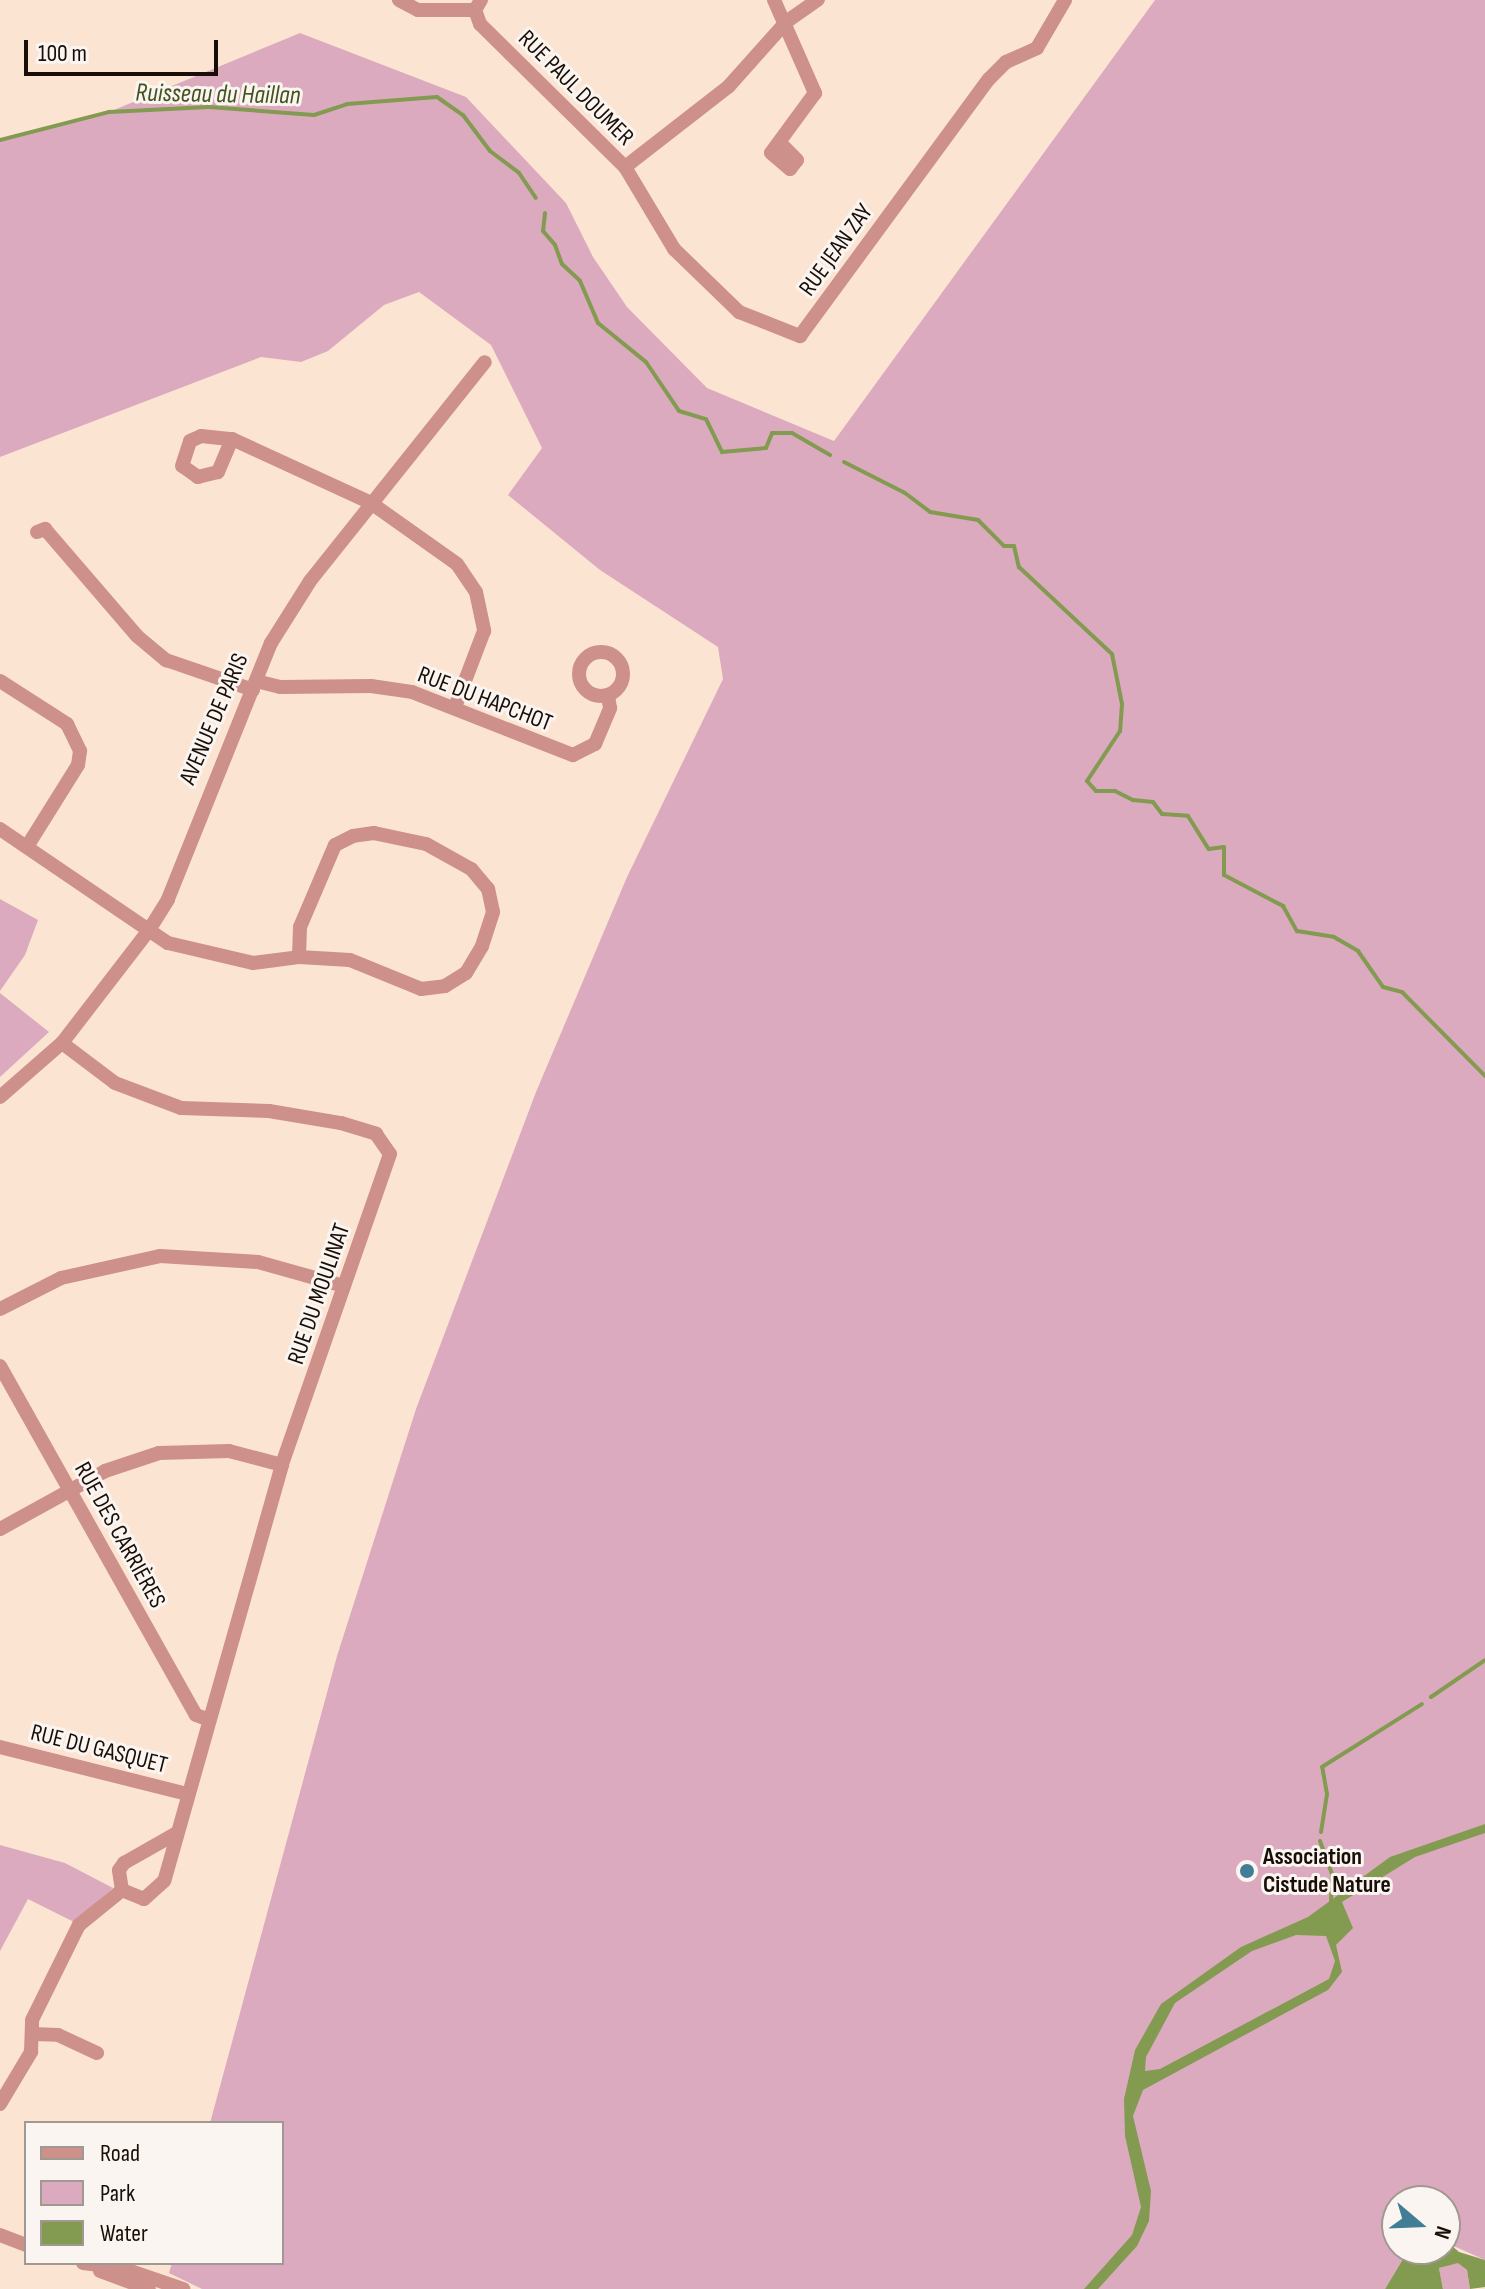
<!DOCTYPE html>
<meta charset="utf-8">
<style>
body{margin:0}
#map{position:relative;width:1485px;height:2289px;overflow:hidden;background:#fce4d3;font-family:"Sofia Sans Condensed",sans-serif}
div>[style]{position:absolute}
.green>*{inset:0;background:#dcaabf}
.water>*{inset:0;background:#829b51}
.stream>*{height:4px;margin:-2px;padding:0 2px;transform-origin:2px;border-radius:2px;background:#829b51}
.minor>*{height:14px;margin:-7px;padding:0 7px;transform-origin:7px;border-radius:7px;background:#cd908b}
.minor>.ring{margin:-7px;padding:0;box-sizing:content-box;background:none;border:14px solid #cd908b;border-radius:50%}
.dots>*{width:22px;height:22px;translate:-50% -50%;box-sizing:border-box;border:4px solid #fbf5f1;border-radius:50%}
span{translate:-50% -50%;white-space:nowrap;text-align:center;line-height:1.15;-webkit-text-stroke:6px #fbf5f1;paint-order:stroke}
.street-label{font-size:24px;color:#180e07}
.poi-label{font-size:24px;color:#180e07;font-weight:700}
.left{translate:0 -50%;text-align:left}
.water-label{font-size:26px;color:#42531d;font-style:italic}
.legend{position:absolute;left:24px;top:2121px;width:260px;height:144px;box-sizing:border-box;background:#fbf5f1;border:2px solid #a09993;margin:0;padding:10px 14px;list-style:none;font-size:24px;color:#180e07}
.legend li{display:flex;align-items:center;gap:16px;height:40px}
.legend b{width:40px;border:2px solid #a09993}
.north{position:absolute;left:1381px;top:2185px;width:80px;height:80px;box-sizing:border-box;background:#fbf5f1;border:2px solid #a09993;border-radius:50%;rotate:109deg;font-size:22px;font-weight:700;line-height:32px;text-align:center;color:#180e07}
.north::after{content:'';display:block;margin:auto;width:28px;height:36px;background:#417e95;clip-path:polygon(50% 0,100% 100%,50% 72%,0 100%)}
.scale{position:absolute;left:24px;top:40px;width:194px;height:36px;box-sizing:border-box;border:4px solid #180e07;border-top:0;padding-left:10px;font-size:24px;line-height:28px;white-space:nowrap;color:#180e07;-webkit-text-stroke:6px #fbf5f1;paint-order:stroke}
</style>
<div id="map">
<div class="green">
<i style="clip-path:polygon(1155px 0,1485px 0,1485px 2260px,1447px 2243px,1445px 2201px,1397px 2201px,1397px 2249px,1409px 2249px,1385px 2289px,202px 2289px,169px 2273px,172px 2263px,282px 2263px,282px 2123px,210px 2123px,337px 1656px,416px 1409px,536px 1092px,627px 877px,723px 679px,718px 647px,600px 570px,508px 495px,542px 448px,491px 345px,419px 292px,384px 305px,328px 351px,301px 362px,261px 357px,0 457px,0 140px,109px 112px,300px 33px,466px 97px,566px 203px,593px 257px,627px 307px,707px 388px,834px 441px)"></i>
<i style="clip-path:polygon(0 899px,38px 920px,25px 955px,0 991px)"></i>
<i style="clip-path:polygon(0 993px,49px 1032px,0 1077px)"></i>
<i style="clip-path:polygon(0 1845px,65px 1863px,113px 1888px,74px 1922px,28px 1899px,0 1951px)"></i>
<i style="clip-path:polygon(1458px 2262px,1467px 2270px,1470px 2289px,1443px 2289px,1439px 2268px)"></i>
</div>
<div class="water">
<i style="clip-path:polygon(evenodd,1485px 1824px,1485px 1833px,1415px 1857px,1342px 1902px,1353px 1928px,1336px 1945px,1342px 1972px,1328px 1990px,1143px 2090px,1133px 2116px,1151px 2191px,1149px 2221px,1137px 2246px,1098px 2289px,1084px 2289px,1132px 2235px,1141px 2207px,1125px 2136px,1124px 2099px,1135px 2050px,1161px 2004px,1241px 1947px,1308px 1917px,1390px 1857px,1485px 1824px,1296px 1935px,1326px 1936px,1335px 1961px,1329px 1979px,1160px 2069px,1145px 2071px,1146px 2057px,1175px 2003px,1252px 1951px,1296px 1935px)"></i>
<i style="clip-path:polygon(1445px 2240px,1459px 2252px,1485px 2260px,1485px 2287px,1470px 2289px,1467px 2270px,1458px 2263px,1439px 2268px,1443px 2289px,1385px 2289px,1409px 2249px,1445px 2249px)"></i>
</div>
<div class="stream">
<i style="left:0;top:140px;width:113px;rotate:-14.4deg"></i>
<i style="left:109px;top:112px;width:100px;rotate:-2.9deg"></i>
<i style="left:209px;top:107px;width:105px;rotate:4.4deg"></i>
<i style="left:314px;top:115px;width:35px;rotate:-18deg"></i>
<i style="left:347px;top:104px;width:90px;rotate:-4.4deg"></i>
<i style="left:437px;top:97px;width:32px;rotate:35deg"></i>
<i style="left:463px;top:115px;width:45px;rotate:53.1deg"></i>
<i style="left:490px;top:151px;width:36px;rotate:37deg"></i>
<i style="left:519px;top:173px;width:30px;rotate:56deg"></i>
<i style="left:545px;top:213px;width:18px;rotate:96deg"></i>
<i style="left:543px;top:231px;width:18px;rotate:49deg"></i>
<i style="left:555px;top:245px;width:20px;rotate:70deg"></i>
<i style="left:562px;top:264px;width:25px;rotate:43deg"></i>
<i style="left:580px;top:281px;width:46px;rotate:66.8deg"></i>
<i style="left:598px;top:323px;width:62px;rotate:39.1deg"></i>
<i style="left:646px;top:362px;width:59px;rotate:56deg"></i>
<i style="left:679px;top:411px;width:28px;rotate:17deg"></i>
<i style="left:706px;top:419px;width:37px;rotate:64deg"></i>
<i style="left:722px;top:452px;width:44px;rotate:-5.2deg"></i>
<i style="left:766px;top:448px;width:16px;rotate:-68deg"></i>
<i style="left:772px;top:433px;width:20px"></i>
<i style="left:792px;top:433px;width:44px;rotate:30.1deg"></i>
<i style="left:844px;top:462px;width:68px;rotate:26.9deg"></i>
<i style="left:905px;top:493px;width:31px;rotate:37deg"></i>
<i style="left:930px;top:512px;width:49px;rotate:9.5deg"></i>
<i style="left:978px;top:520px;width:37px;rotate:45deg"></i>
<i style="left:1004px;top:546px;width:10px"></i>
<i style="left:1014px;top:546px;width:22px;rotate:77deg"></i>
<i style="left:1019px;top:567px;width:127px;rotate:43.1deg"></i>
<i style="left:1112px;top:654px;width:51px;rotate:78.7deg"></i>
<i style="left:1122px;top:704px;width:27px;rotate:94deg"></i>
<i style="left:1120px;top:731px;width:60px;rotate:123.4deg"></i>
<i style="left:1087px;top:781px;width:13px;rotate:48deg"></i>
<i style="left:1096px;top:791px;width:19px"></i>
<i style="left:1115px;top:791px;width:20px;rotate:27deg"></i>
<i style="left:1133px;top:800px;width:20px;rotate:6deg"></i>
<i style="left:1153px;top:802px;width:15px;rotate:53deg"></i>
<i style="left:1162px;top:814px;width:26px;rotate:4deg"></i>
<i style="left:1188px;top:816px;width:39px;rotate:58deg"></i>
<i style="left:1209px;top:849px;width:15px;rotate:-8deg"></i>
<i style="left:1224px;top:847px;width:28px;rotate:90deg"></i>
<i style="left:1224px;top:875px;width:67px;rotate:27.7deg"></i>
<i style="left:1283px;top:906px;width:29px;rotate:61deg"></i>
<i style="left:1297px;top:931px;width:37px;rotate:9deg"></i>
<i style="left:1334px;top:937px;width:28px;rotate:30deg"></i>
<i style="left:1358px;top:951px;width:44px;rotate:55.2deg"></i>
<i style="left:1383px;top:987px;width:20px;rotate:15deg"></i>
<i style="left:1402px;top:992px;width:118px;rotate:45.3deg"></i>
<i style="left:1431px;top:1697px;width:65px;rotate:-34.4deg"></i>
<i style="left:1321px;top:1832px;width:38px;rotate:-81deg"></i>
<i style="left:1327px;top:1794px;width:27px;rotate:-100deg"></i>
<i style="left:1322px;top:1767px;width:118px;rotate:-32.2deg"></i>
<i style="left:1320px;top:1841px;width:35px;rotate:70deg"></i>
<i style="left:1332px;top:1874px;width:27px;rotate:92deg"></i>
</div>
<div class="minor">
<i style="left:399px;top:0;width:21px;rotate:28deg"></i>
<i style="left:418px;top:10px;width:57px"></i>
<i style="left:481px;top:0;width:12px;rotate:121deg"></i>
<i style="left:475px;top:10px;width:15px;rotate:70deg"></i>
<i style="left:480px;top:24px;width:204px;rotate:44.6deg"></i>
<i style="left:625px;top:167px;width:96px;rotate:59.1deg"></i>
<i style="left:674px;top:249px;width:91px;rotate:44.1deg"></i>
<i style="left:739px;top:312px;width:66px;rotate:21.5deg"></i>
<i style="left:800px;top:336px;width:319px;rotate:-53.7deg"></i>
<i style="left:989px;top:79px;width:24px;rotate:-45deg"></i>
<i style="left:1006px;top:62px;width:34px;rotate:-24deg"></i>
<i style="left:1037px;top:48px;width:56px;rotate:-59.7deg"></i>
<i style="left:774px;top:0;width:102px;rotate:66.2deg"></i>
<i style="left:815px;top:93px;width:74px;rotate:126.3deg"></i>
<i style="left:771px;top:153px;width:25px;rotate:40deg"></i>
<i style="left:790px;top:169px;width:11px;rotate:-52deg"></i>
<i style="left:797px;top:160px;width:25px;rotate:-135deg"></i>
<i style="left:625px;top:167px;width:132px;rotate:-37.9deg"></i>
<i style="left:729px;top:86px;width:86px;rotate:-48.3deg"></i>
<i style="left:786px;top:22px;width:39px;rotate:-35deg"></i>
<i style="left:232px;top:439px;width:36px;rotate:113deg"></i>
<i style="left:218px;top:472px;width:21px;rotate:166deg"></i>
<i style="left:198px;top:477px;width:19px;rotate:-145deg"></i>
<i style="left:182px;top:466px;width:26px;rotate:-72deg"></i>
<i style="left:190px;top:441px;width:12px;rotate:-24deg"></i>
<i style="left:201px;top:436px;width:31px;rotate:6deg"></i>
<i style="left:232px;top:439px;width:153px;rotate:24.7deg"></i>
<i style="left:371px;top:503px;width:105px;rotate:35.3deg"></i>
<i style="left:457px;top:564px;width:34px;rotate:56deg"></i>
<i style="left:476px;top:592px;width:40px;rotate:78deg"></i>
<i style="left:484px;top:631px;width:81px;rotate:110.9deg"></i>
<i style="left:37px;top:532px;width:9px;rotate:-21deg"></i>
<i style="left:45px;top:529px;width:141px;rotate:49.3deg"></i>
<i style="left:137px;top:636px;width:38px;rotate:40deg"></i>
<i style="left:166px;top:660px;width:92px;rotate:19deg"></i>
<i class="ring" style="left:579px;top:652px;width:30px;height:30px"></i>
<i style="left:0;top:681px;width:80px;rotate:32.7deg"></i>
<i style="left:67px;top:724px;width:30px;rotate:64deg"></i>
<i style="left:80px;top:751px;width:14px;rotate:98deg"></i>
<i style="left:78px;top:765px;width:94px;rotate:122deg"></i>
<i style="left:256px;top:681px;width:25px;rotate:14deg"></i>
<i style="left:280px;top:687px;width:91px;rotate:-0.6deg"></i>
<i style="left:371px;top:686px;width:41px;rotate:8.3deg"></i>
<i style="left:412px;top:692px;width:173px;rotate:21.4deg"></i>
<i style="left:573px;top:755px;width:25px;rotate:-27deg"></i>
<i style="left:595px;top:744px;width:39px;rotate:-67deg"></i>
<i style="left:610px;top:708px;width:13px;rotate:-99deg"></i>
<i style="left:0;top:829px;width:203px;rotate:34.2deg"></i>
<i style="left:168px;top:943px;width:87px;rotate:13.2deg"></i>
<i style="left:253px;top:963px;width:46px;rotate:-7.4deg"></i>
<i style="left:299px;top:957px;width:51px;rotate:3.4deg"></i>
<i style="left:350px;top:960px;width:77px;rotate:22.2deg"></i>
<i style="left:421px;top:989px;width:24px;rotate:-7deg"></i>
<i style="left:445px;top:986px;width:25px;rotate:-32deg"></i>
<i style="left:466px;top:973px;width:31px;rotate:-59deg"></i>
<i style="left:482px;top:946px;width:36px;rotate:-72deg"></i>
<i style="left:493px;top:912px;width:24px;rotate:-102deg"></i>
<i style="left:488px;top:889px;width:26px;rotate:-130deg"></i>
<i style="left:471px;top:869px;width:51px;rotate:-150.9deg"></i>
<i style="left:426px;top:844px;width:53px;rotate:-168.1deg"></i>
<i style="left:374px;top:833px;width:21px;rotate:172deg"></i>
<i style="left:353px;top:836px;width:20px;rotate:153deg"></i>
<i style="left:335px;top:845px;width:89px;rotate:113.1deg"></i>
<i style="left:300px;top:927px;width:30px;rotate:92deg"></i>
<i style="left:62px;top:1043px;width:66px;rotate:37deg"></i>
<i style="left:115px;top:1083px;width:71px;rotate:20.7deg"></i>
<i style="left:181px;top:1108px;width:88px;rotate:2deg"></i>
<i style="left:269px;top:1111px;width:73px;rotate:9.5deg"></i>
<i style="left:341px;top:1123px;width:37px;rotate:17deg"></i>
<i style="left:376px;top:1134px;width:24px;rotate:55deg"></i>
<i style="left:390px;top:1154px;width:329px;rotate:109.2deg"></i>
<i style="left:282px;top:1465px;width:432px;rotate:105.8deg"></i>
<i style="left:164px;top:1881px;width:27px;rotate:138deg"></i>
<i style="left:144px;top:1899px;width:24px;rotate:-158deg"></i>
<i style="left:122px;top:1890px;width:20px;rotate:-99deg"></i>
<i style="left:119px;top:1870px;width:9px;rotate:-54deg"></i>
<i style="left:124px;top:1863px;width:61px;rotate:-29.5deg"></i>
<i style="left:0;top:1097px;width:82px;rotate:-41.1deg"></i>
<i style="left:62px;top:1043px;width:143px;rotate:-52.4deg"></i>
<i style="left:149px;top:930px;width:36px;rotate:-58deg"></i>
<i style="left:168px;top:899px;width:276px;rotate:-68.1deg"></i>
<i style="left:271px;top:643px;width:73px;rotate:-57.8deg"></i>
<i style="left:310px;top:581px;width:280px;rotate:-51.4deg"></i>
<i style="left:0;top:1309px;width:68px;rotate:-26.9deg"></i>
<i style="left:61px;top:1278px;width:101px;rotate:-12.5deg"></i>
<i style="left:160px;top:1256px;width:98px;rotate:3.5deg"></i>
<i style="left:258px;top:1262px;width:89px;rotate:15.6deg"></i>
<i style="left:0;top:1366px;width:400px;rotate:60.7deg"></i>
<i style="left:196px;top:1715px;width:12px;rotate:20deg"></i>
<i style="left:0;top:1529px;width:120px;rotate:-28.9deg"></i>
<i style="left:105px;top:1471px;width:57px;rotate:-18.4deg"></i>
<i style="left:159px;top:1453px;width:70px;rotate:-1.6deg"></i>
<i style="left:229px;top:1451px;width:55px;rotate:14.8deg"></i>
<i style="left:0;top:1747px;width:193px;rotate:14.1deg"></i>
<i style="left:33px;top:2034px;width:25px;rotate:2deg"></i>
<i style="left:58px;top:2035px;width:43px;rotate:24.8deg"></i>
<i style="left:0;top:2104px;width:61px;rotate:-59.2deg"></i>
<i style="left:31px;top:2052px;width:32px;rotate:-88deg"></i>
<i style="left:32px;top:2020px;width:106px;rotate:-63.7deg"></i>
<i style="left:79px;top:1925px;width:55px;rotate:-39.1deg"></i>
<i style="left:0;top:2235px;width:28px;rotate:21deg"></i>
<i style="left:83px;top:2263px;width:39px;rotate:7deg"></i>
<i style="left:122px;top:2268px;width:65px;rotate:19deg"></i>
<i style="left:100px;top:2271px;width:52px;rotate:20.2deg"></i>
</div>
<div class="dots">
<i style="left:1247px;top:1871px;background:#417e95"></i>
</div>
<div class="street-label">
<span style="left:576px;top:88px;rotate:45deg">RUE PAUL DOUMER</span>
<span style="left:836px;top:250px;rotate:-54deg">RUE JEAN ZAY</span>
<span style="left:485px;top:699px;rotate:21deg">RUE DU HAPCHOT</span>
<span style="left:214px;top:719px;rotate:-67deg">AVENUE DE PARIS</span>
<span style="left:319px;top:1294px;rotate:-71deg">RUE DU MOULINAT</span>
<span style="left:120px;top:1535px;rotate:61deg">RUE DES CARRIÈRES</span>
<span style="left:99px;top:1749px;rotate:14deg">RUE DU GASQUET</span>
</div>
<div class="poi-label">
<span class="left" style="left:1263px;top:1871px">Association<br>Cistude Nature</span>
</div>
<div class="water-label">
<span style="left:218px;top:95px;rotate:1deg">Ruisseau du Haillan</span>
</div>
<ul class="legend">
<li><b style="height:10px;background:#cd908b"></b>Road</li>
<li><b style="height:22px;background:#dcaabf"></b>Park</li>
<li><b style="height:22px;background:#829b51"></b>Water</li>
</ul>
<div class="north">N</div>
<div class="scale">100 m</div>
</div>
